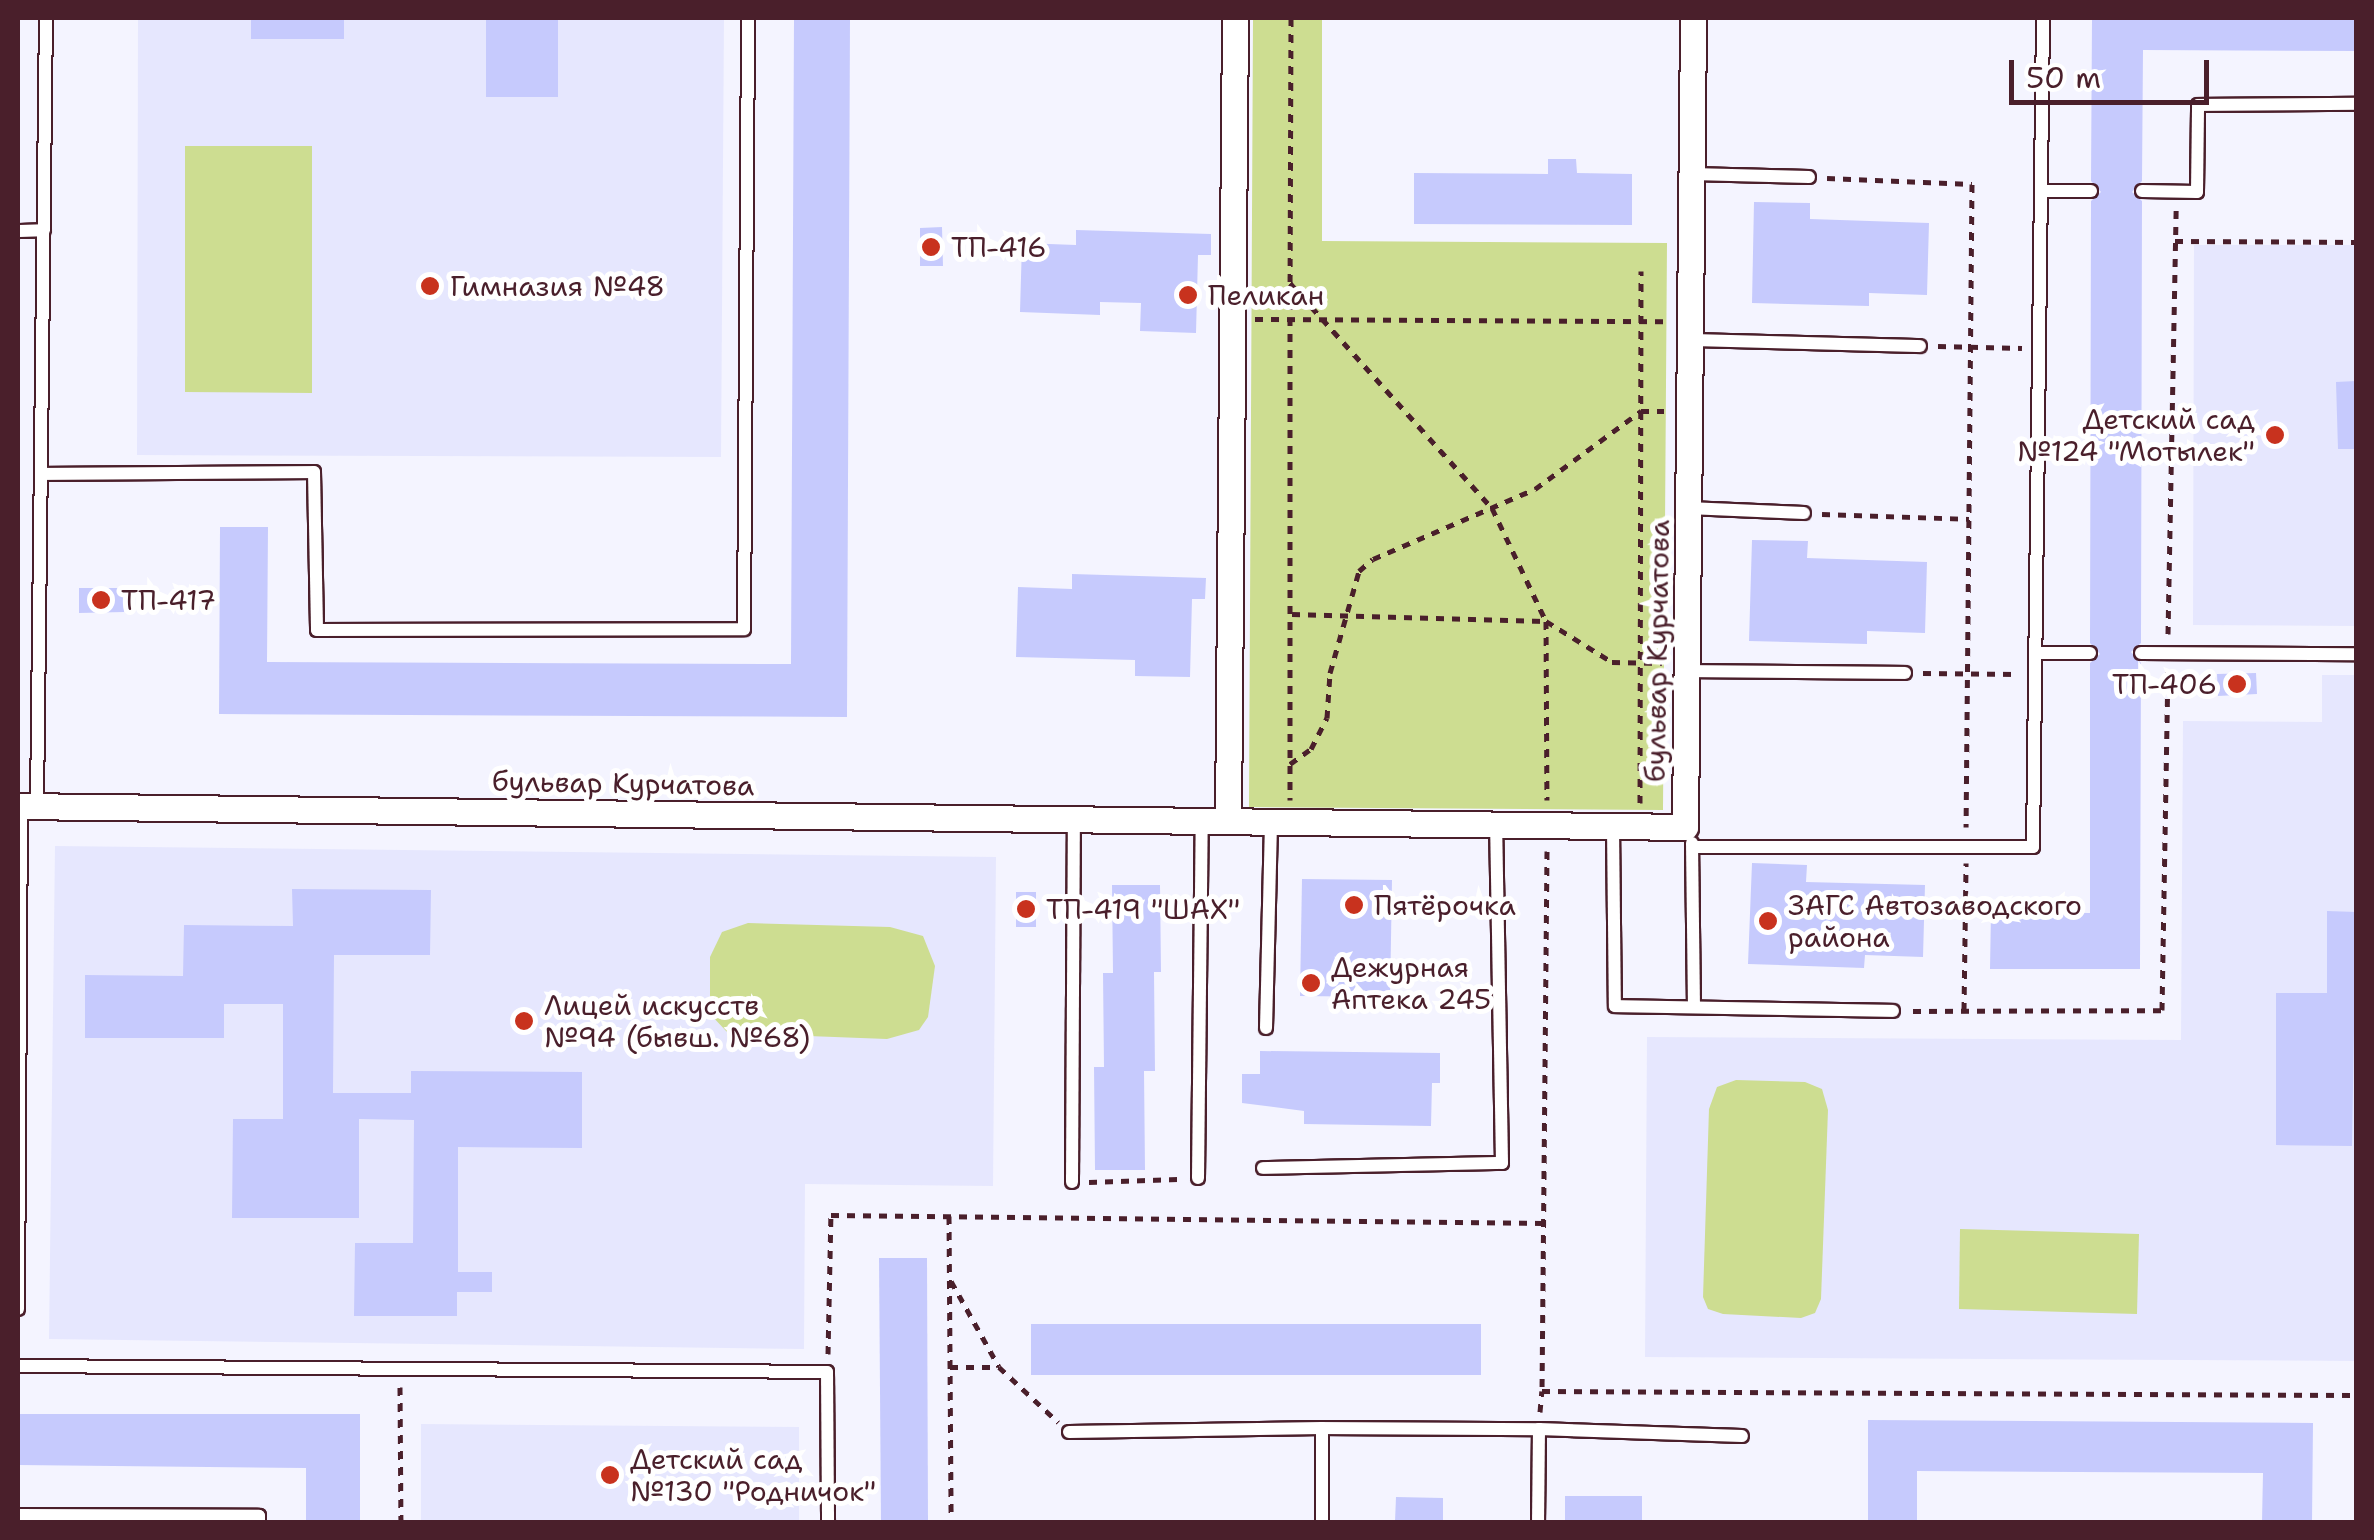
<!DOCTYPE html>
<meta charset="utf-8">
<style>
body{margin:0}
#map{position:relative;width:2374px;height:1540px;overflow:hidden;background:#f4f4ff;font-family:"Shantell Sans",sans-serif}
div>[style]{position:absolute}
.built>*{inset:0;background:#e6e7fe}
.green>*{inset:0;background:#cddd91}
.building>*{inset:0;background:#c6cafd}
.path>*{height:5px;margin-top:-2.5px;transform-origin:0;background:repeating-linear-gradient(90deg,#4a1f2b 0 8px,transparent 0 16px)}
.roads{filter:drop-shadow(2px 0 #4a1f2b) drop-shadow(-2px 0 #4a1f2b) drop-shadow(0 2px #4a1f2b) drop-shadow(0 -2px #4a1f2b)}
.service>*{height:12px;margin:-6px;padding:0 6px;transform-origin:6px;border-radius:6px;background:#fff}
.minor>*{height:25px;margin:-12.5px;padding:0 12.5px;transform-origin:12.5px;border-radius:12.5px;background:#fff}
.dots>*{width:28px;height:28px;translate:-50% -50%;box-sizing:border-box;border:5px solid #fff;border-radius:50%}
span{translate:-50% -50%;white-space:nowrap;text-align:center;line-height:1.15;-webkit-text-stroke:10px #fff;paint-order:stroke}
.poi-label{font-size:28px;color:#4a1f2b}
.left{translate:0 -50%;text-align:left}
.right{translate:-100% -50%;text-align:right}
.street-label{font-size:28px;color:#4a1f2b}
.frame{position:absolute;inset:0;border:20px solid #4a1f2b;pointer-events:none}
.scale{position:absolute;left:2009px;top:60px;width:200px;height:45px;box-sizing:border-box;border:5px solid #4a1f2b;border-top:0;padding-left:12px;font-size:30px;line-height:35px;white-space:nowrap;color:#4a1f2b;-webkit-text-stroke:8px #fff;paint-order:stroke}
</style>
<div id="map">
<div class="built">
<i style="clip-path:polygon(138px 18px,724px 18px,721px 457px,137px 455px)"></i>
<i style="clip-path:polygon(2194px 245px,2356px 245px,2356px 626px,2193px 625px)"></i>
<i style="clip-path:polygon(2322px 675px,2356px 675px,2356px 1361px,1645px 1357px,1647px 1037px,2181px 1040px,2183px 721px,2322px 722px)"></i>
<i style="clip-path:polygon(55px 846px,996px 857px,993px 1186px,805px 1184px,804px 1349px,49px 1339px)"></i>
<i style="clip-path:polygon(421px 1424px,799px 1427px,799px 1522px,421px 1522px)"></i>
</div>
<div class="green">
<i style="clip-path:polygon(1253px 18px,1322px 18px,1322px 241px,1667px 243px,1663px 810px,1249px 807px)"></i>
<i style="clip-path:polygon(185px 146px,312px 146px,312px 393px,185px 392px)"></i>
<i style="clip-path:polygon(748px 923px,890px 927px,923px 936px,935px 966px,928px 1017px,919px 1030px,887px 1039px,728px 1033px,710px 1014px,710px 957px,722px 932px)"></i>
<i style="clip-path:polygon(1736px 1080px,1805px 1082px,1822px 1089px,1828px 1110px,1821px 1299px,1815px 1313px,1801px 1318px,1723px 1314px,1708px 1309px,1703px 1297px,1709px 1109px,1717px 1087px)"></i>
<i style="clip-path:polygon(1960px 1229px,2139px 1234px,2137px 1314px,1959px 1309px)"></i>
</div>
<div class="building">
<i style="clip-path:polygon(251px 18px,344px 18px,344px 39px,251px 39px)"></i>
<i style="clip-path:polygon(486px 18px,558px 18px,558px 97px,486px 97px)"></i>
<i style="clip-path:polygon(794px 18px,850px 18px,847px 717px,219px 714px,220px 527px,268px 527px,267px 662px,791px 664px)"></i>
<i style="clip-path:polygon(2092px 18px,2356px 18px,2356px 51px,2143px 50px,2142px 181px,2132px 192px,2142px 201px,2141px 643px,2131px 652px,2141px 663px,2140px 969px,1990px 969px,1991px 912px,2090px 913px,2090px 663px,2100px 654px,2090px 643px,2091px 201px,2101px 192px,2091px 181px)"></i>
<i style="clip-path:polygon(1548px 159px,1576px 159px,1577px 173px,1632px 174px,1632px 225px,1414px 224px,1414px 173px,1548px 174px)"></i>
<i style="clip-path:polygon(1754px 202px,1810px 203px,1810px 219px,1929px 223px,1927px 295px,1869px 293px,1869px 306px,1752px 303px)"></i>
<i style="clip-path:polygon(942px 227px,943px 266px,920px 266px,920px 228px)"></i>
<i style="clip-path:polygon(1076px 230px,1211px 234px,1211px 255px,1198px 255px,1196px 333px,1140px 331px,1141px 303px,1100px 302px,1100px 315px,1020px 312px,1022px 243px,1076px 245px)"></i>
<i style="clip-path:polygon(2356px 381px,2356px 449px,2338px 449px,2336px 382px)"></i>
<i style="clip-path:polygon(1752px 540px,1808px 541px,1807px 558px,1927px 562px,1925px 633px,1867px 631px,1867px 644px,1749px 641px)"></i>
<i style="clip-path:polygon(1072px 574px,1206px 578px,1205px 599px,1192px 599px,1190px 677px,1135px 676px,1135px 660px,1016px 657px,1018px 587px,1072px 589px)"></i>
<i style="clip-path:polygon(79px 588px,124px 588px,124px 612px,79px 613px)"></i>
<i style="clip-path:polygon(2256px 673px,2257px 694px,2218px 696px,2217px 674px)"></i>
<i style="clip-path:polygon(1752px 863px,1807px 865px,1806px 882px,1925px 885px,1923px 957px,1865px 955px,1864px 968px,1748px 964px)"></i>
<i style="clip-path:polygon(1302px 879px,1392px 880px,1390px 997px,1300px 996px)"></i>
<i style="clip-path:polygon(1112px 885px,1160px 885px,1161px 972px,1154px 972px,1155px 1071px,1144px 1071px,1145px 1170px,1095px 1170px,1094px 1067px,1104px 1067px,1103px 973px,1113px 973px)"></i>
<i style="clip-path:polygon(292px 889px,431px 890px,430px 955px,334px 955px,333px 1093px,411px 1093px,411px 1071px,582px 1072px,582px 1148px,458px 1147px,458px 1272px,492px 1272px,492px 1292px,457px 1292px,457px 1316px,354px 1316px,355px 1243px,413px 1243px,414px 1120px,359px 1119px,359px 1218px,232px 1218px,233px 1119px,283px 1119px,283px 1004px,224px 1004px,224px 1038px,85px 1038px,85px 975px,183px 976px,184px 925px,293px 926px)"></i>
<i style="clip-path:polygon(1016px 892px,1036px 892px,1036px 927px,1016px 927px)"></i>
<i style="clip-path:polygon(2327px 911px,2356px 912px,2352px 1146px,2276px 1145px,2276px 993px,2327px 993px)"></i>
<i style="clip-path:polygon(1260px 1051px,1440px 1053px,1440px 1083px,1432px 1083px,1431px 1126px,1304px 1124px,1304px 1111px,1242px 1103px,1242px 1074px,1260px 1074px)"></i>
<i style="clip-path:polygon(879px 1258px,927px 1258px,928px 1522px,881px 1522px)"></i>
<i style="clip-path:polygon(1031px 1324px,1481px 1324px,1481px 1375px,1031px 1375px)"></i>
<i style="clip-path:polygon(18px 1414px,360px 1414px,360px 1522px,306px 1522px,306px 1468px,18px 1465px)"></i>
<i style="clip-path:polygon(1868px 1420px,2313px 1423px,2312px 1522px,2262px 1522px,2263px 1473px,1917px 1471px,1917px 1522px,1868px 1522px)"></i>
<i style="clip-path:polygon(1565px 1496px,1642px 1496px,1642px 1522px,1565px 1522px)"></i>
<i style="clip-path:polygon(1396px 1497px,1443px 1498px,1443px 1522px,1395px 1522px)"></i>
</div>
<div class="path">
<i style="left:1291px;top:18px;width:265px;rotate:90.2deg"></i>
<i style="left:1290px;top:283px;width:302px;rotate:48.1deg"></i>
<i style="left:1492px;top:508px;width:125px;rotate:64.5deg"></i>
<i style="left:1546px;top:621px;width:179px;rotate:89.7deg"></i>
<i style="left:1827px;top:178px;width:145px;rotate:2.4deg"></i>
<i style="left:1972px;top:184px;width:643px;rotate:90.53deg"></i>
<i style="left:2175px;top:241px;width:181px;rotate:0.3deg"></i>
<i style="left:1290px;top:286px;width:514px;rotate:90deg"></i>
<i style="left:1255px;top:319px;width:409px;rotate:0.3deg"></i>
<i style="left:1938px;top:346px;width:84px;rotate:1.4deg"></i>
<i style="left:1822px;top:514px;width:147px;rotate:1.9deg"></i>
<i style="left:1292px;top:614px;width:254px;rotate:1.6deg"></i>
<i style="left:1546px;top:621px;width:78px;rotate:31.8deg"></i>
<i style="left:1612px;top:662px;width:50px;rotate:1.1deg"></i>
<i style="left:2168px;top:634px;width:424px;rotate:-88.9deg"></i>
<i style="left:1923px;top:673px;width:94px;rotate:0.6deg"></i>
<i style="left:1290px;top:764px;width:26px;rotate:-36deg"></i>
<i style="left:1311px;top:749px;width:35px;rotate:-63deg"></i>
<i style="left:1327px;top:718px;width:45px;rotate:-86.2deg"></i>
<i style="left:1330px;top:673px;width:106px;rotate:-74.1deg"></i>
<i style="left:1359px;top:571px;width:18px;rotate:-41deg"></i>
<i style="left:1373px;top:559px;width:176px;rotate:-23.4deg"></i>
<i style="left:1535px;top:489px;width:132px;rotate:-36.3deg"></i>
<i style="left:1641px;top:411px;width:23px"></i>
<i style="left:1640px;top:803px;width:532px;rotate:-89.89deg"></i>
<i style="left:1547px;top:851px;width:540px;rotate:90.53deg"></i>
<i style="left:1542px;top:1391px;width:814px;rotate:0.28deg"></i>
<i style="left:1964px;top:1010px;width:147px;rotate:-89.2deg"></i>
<i style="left:1913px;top:1011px;width:249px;rotate:-0.2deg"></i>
<i style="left:2162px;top:1010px;width:340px;rotate:-89deg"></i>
<i style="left:1089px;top:1182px;width:89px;rotate:-1.9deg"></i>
<i style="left:949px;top:1216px;width:306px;rotate:89.6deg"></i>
<i style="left:951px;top:1281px;width:98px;rotate:60.8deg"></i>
<i style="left:999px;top:1367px;width:81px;rotate:43deg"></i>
<i style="left:828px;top:1354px;width:139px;rotate:-88.8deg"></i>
<i style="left:831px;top:1215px;width:712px;rotate:0.64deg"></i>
<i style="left:950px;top:1367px;width:49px"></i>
<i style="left:400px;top:1387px;width:135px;rotate:89.6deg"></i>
<i style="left:1540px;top:1412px;width:21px;rotate:-85deg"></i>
</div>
<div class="roads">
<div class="service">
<i style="left:1692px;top:174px;width:117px;rotate:1.5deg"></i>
<i style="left:2041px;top:191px;width:50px"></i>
<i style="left:2142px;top:191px;width:55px;rotate:1deg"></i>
<i style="left:2197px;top:192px;width:87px;rotate:-89.3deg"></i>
<i style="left:2198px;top:105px;width:158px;rotate:-0.4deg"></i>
<i style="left:18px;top:231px;width:26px;rotate:-2deg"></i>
<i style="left:1690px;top:340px;width:230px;rotate:1.5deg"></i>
<i style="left:41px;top:474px;width:273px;rotate:-0.4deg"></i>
<i style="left:314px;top:472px;width:158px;rotate:88.9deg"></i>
<i style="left:317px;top:630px;width:427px;rotate:-0.1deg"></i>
<i style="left:744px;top:629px;width:611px;rotate:-89.62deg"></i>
<i style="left:1688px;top:508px;width:116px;rotate:2.5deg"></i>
<i style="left:2036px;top:653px;width:54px"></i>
<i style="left:2141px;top:653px;width:215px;rotate:0.3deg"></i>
<i style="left:1687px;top:671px;width:218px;rotate:0.5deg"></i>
<i style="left:37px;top:806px;width:788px;rotate:-89.35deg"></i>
<i style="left:1613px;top:826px;width:180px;rotate:89.4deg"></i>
<i style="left:1615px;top:1006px;width:278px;rotate:1deg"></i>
<i style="left:1692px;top:843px;width:163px;rotate:89.3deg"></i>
<i style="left:1694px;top:847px;width:339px"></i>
<i style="left:2033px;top:847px;width:829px;rotate:-89.31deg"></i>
<i style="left:1266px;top:1028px;width:207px;rotate:-88.6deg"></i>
<i style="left:1263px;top:1168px;width:239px;rotate:-1.2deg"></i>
<i style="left:1502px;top:1163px;width:339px;rotate:-91deg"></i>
<i style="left:1198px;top:1178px;width:358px;rotate:-89.4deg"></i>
<i style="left:1072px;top:1182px;width:363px;rotate:-89.7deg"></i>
<i style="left:18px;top:1309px;width:503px;rotate:-89.66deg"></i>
<i style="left:18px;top:1366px;width:809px;rotate:0.42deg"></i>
<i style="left:827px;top:1372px;width:150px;rotate:89.6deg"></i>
<i style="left:1322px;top:1428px;width:217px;rotate:0.3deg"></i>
<i style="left:1539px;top:1429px;width:93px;rotate:90.6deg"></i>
<i style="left:1539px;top:1429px;width:203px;rotate:2deg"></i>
<i style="left:1069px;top:1432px;width:253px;rotate:-0.9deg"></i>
<i style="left:1322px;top:1428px;width:94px;rotate:90deg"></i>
<i style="left:18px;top:1515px;width:241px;rotate:0.2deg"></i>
<i style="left:259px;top:1516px;width:6px;rotate:90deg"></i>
</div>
<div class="minor">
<i style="left:18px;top:806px;width:1667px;rotate:0.72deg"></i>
<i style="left:1685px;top:827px;width:809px;rotate:-89.43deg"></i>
<i style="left:1228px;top:821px;width:803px;rotate:-89.5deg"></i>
</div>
</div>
<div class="dots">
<i style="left:931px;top:247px;background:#c8321e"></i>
<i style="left:430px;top:286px;background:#c8321e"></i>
<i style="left:1188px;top:295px;background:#c8321e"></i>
<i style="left:2275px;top:435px;background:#c8321e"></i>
<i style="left:101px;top:600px;background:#c8321e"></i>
<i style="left:2237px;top:684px;background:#c8321e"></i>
<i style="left:1354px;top:905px;background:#c8321e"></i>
<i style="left:1026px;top:909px;background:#c8321e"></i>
<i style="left:1768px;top:921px;background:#c8321e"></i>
<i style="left:1311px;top:983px;background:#c8321e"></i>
<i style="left:524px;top:1021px;background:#c8321e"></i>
<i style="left:610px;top:1475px;background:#c8321e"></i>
</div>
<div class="poi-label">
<span class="left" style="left:951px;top:247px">ТП-416</span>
<span class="left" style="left:450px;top:286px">Гимназия №48</span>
<span class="left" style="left:1208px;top:295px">Пеликан</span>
<span class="right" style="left:2255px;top:435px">Детский сад<br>№124 "Мотылек"</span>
<span class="left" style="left:121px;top:600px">ТП-417</span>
<span class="right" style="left:2217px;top:684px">ТП-406</span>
<span class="left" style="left:1374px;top:905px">Пятёрочка</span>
<span class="left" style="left:1788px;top:921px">ЗАГС Автозаводского<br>района</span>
<span class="left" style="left:1046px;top:909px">ТП-419 "ШАХ"</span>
<span class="left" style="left:1331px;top:983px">Дежурная<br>Аптека 245</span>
<span class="left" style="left:544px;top:1021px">Лицей искусств<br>№94 (бывш. №68)</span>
<span class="left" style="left:630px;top:1475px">Детский сад<br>№130 "Родничок"</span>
</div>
<div class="street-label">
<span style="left:1657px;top:651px;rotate:-89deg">бульвар Курчатова</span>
<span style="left:623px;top:783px;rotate:1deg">бульвар Курчатова</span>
</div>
<div class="frame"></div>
<div class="scale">50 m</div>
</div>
